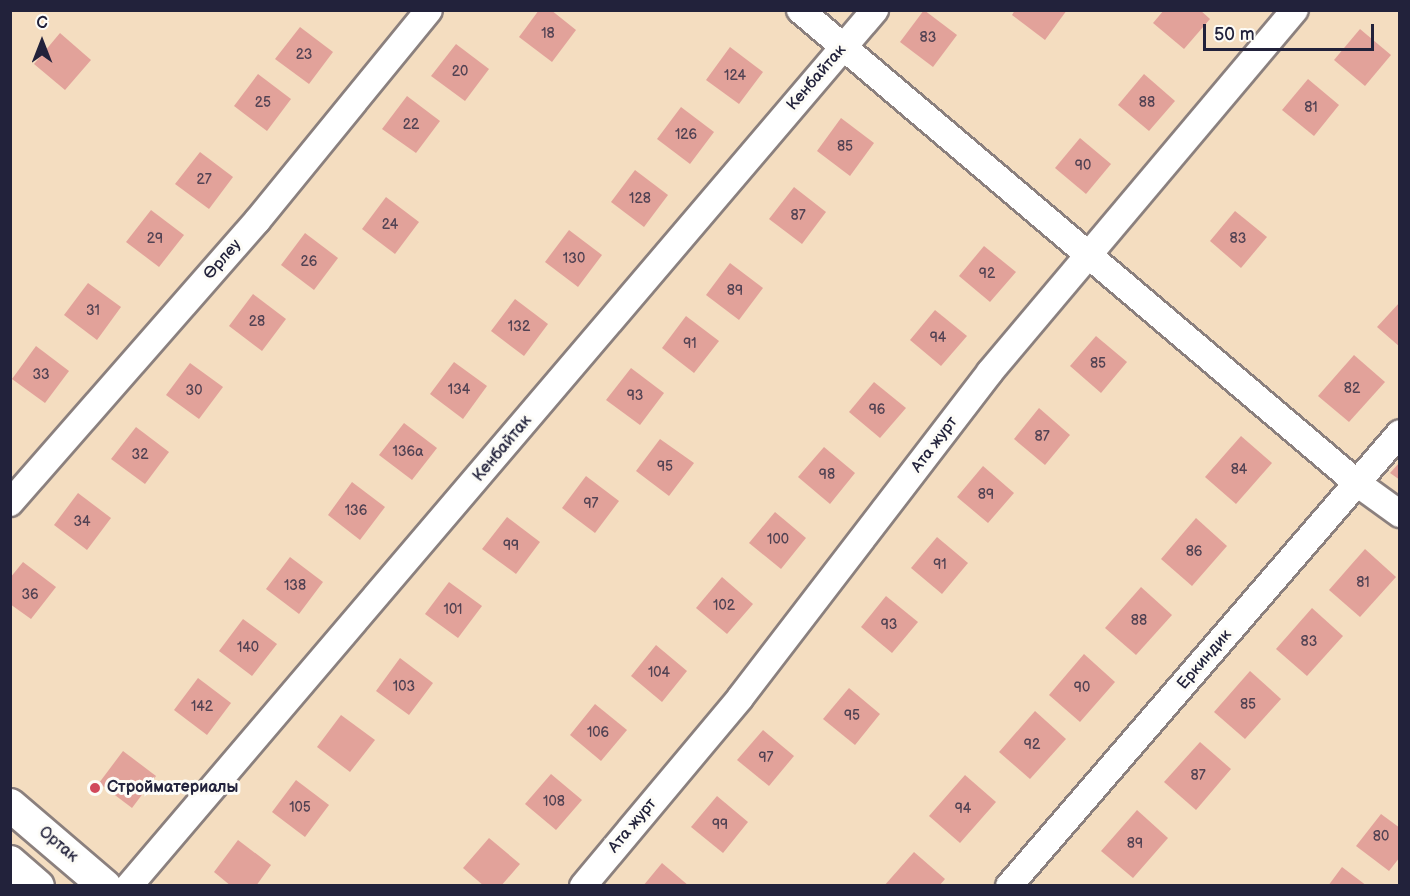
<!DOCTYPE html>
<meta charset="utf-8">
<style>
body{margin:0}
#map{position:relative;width:1410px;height:896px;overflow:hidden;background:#f4ddc0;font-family:"Balsamiq Sans",sans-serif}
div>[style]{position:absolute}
.building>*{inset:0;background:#e2a29a}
.roads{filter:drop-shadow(2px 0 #8b807e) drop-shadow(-2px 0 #8b807e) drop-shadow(0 2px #8b807e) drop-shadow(0 -2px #8b807e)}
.minor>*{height:26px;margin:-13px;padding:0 13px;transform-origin:13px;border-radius:13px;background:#fff}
.tertiary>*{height:32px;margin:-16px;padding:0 16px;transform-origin:16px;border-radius:16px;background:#fff}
.dots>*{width:16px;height:16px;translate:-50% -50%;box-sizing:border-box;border:3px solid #fdfcf7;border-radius:50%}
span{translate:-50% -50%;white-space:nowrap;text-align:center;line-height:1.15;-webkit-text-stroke:6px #fdfcf7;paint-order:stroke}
.number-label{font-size:14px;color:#524253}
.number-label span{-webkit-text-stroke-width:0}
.street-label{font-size:16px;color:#22223b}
.poi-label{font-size:16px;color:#22223b;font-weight:700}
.left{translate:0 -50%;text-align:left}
.frame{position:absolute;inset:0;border:12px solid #22223b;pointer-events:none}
.north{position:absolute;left:12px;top:12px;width:60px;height:60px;-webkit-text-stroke:4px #fdfcf7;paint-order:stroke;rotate:0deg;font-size:16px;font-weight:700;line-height:24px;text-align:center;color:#22223b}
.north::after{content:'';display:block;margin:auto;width:21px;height:27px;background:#22223b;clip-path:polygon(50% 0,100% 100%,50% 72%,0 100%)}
.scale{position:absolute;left:1203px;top:24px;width:171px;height:27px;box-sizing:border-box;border:3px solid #22223b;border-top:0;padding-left:8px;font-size:18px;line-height:21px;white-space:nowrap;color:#22223b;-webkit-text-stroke:4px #fdfcf7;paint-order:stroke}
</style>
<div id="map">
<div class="building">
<i style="clip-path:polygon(539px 10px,551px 10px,576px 30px,552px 62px,519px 37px)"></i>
<i style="clip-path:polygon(924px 10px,957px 35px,933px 67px,900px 42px)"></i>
<i style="clip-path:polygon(1015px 10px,1067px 10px,1045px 40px,1012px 15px)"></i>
<i style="clip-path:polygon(1164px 10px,1200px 10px,1210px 19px,1184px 49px,1153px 23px)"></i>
<i style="clip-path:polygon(300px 27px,333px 52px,309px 84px,275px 59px)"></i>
<i style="clip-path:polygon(1360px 29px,1391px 55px,1365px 86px,1334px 60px)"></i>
<i style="clip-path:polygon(60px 33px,91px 60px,65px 90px,34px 64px)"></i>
<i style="clip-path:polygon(456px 44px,489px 69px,465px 101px,431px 76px)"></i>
<i style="clip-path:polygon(730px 47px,763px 72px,739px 104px,706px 80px)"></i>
<i style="clip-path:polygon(258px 74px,291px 99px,267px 131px,234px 106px)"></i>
<i style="clip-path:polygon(1144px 74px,1175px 101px,1149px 131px,1118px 105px)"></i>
<i style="clip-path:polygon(1308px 79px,1339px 105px,1314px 136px,1282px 110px)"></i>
<i style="clip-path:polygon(407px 96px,440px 121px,416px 153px,382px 129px)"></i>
<i style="clip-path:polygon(681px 107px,714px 132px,690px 164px,657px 139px)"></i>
<i style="clip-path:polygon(841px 118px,874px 143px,850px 176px,817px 151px)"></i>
<i style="clip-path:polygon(1080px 138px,1111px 164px,1086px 194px,1055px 168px)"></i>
<i style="clip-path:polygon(200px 152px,233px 177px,209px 209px,175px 184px)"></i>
<i style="clip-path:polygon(635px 170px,668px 195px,644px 227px,611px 202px)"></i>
<i style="clip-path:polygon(794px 187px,826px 212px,802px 244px,769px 219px)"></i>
<i style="clip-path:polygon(386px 197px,419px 222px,395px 254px,362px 229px)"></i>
<i style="clip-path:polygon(151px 210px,184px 235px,159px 267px,126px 242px)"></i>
<i style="clip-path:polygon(1235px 211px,1267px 237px,1241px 268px,1210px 241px)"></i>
<i style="clip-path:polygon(569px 230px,602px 255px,578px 287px,545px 262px)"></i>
<i style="clip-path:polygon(305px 233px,338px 258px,314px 290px,281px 265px)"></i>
<i style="clip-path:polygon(984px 246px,1016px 272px,990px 302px,959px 276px)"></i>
<i style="clip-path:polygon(730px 263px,763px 288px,739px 320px,706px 295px)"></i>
<i style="clip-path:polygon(88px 283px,121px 307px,97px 340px,64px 315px)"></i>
<i style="clip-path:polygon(253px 294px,286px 319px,262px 351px,229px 326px)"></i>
<i style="clip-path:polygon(515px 299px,548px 324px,524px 356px,491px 331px)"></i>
<i style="clip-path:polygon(1400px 302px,1400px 347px,1377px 327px)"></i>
<i style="clip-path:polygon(935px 310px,967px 336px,941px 366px,910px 340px)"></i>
<i style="clip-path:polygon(686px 316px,719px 341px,694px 373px,662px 348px)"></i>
<i style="clip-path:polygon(1096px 336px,1127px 362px,1101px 393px,1070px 366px)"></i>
<i style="clip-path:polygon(36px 346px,69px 371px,45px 403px,12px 379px)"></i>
<i style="clip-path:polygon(1354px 355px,1385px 382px,1349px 422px,1318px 396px)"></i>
<i style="clip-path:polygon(454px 362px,487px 386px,463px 419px,430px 394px)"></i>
<i style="clip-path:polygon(190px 363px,223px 387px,199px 419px,166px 395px)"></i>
<i style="clip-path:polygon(631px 368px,664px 393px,640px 425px,606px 400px)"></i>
<i style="clip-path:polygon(874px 382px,906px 408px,880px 438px,849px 412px)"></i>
<i style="clip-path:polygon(1039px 408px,1070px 435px,1045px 465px,1014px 439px)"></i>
<i style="clip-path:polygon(404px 423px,437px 448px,412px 480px,379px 455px)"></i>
<i style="clip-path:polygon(136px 427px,169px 452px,145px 484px,111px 459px)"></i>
<i style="clip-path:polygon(1241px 436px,1272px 463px,1236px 504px,1205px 477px)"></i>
<i style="clip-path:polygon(660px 439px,694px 463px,669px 496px,636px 471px)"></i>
<i style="clip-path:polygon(824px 447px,855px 473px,830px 504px,798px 477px)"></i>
<i style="clip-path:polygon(1400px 462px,1400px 480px,1390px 473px)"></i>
<i style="clip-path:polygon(983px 466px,1014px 493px,988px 523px,957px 497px)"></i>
<i style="clip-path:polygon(586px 476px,619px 501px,595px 533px,562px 508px)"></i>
<i style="clip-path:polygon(352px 482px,385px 507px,360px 540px,328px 515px)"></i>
<i style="clip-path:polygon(78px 493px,111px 518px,87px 550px,54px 525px)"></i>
<i style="clip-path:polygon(775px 512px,806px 538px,781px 569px,749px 543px)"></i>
<i style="clip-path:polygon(507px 517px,540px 542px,516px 574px,482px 549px)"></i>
<i style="clip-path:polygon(1196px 518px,1227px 546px,1192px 586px,1161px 559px)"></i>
<i style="clip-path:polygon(937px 537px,968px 563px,942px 594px,911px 568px)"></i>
<i style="clip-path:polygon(1365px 549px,1396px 577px,1360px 617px,1329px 590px)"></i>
<i style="clip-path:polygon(290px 557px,323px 582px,299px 614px,266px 589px)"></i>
<i style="clip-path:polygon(23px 562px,56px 587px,31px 619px,10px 604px,10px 578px)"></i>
<i style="clip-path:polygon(722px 577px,753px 604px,727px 634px,696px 608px)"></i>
<i style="clip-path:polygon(449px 582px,482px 606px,458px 638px,425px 614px)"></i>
<i style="clip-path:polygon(1141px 587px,1172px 615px,1136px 655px,1105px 628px)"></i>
<i style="clip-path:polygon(886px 596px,918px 622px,892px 653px,861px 627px)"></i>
<i style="clip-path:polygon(1312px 608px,1343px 636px,1307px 676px,1276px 649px)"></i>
<i style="clip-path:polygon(243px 619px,277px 644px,252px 676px,219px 651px)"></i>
<i style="clip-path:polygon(656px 645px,687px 671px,662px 702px,631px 676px)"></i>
<i style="clip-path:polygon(1084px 654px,1115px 682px,1080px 722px,1049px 695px)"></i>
<i style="clip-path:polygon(400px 658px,433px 683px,409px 715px,376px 691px)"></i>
<i style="clip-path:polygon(1250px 671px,1281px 699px,1245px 739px,1214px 712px)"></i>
<i style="clip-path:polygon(198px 678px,231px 703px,207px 735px,174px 710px)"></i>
<i style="clip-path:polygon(849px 688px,880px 714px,855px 745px,823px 719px)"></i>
<i style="clip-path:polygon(595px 704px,627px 730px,601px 761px,570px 735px)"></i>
<i style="clip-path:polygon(1035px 711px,1066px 739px,1030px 779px,999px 752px)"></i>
<i style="clip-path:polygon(341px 715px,375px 740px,350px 772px,317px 747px)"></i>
<i style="clip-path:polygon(763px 730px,794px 756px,769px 786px,737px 760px)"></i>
<i style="clip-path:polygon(1200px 742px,1231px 769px,1196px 810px,1164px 782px)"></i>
<i style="clip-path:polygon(123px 751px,156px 776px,132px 808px,99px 783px)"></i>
<i style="clip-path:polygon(551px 774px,582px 800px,556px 830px,525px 804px)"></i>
<i style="clip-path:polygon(965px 775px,996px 802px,960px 843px,929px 816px)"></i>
<i style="clip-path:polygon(296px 780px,329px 805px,305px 837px,272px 812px)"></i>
<i style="clip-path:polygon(717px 796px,748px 822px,723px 853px,691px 827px)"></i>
<i style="clip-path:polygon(1137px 810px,1168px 838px,1133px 878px,1101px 851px)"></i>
<i style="clip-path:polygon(1381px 814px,1400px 828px,1400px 857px,1389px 871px,1356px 846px)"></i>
<i style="clip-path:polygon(489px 838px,520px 864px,501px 886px,484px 886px,463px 868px)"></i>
<i style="clip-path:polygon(238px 840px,271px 865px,256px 886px,231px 886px,214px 872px)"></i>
<i style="clip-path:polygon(914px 852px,945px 879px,939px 886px,884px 886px)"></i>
<i style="clip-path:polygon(662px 863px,689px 886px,643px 886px)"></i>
<i style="clip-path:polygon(1342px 867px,1367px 886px,1328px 886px)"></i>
</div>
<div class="roads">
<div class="minor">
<i style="left:800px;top:10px;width:731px;rotate:40.34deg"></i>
<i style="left:1357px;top:483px;width:53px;rotate:35.8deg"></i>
<i style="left:10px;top:503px;width:375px;rotate:-48.8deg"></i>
<i style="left:257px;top:221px;width:272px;rotate:-50.8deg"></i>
<i style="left:129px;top:886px;width:1151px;rotate:-49.58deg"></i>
<i style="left:583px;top:886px;width:245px;rotate:-50.1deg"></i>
<i style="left:740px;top:698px;width:411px;rotate:-52.5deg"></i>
<i style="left:990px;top:372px;width:473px;rotate:-49.9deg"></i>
<i style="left:1009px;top:886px;width:598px;rotate:-49.2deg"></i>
</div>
<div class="tertiary">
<i style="left:10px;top:805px;width:125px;rotate:40.5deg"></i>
<i style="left:10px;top:862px;width:37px;rotate:41deg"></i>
</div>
</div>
<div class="dots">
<i style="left:95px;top:788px;background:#d1495b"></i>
</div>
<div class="number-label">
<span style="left:548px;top:34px">18</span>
<span style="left:928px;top:38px">83</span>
<span style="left:304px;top:55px">23</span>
<span style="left:460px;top:72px">20</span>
<span style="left:735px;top:76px">124</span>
<span style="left:263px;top:103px">25</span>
<span style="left:1147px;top:103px">88</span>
<span style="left:1311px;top:108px">81</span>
<span style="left:411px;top:125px">22</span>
<span style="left:686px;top:135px">126</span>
<span style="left:845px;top:147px">85</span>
<span style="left:1083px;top:166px">90</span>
<span style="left:204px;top:180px">27</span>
<span style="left:640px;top:199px">128</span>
<span style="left:798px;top:216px">87</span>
<span style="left:390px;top:225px">24</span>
<span style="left:155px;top:239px">29</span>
<span style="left:1238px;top:239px">83</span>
<span style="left:574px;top:259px">130</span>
<span style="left:309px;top:262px">26</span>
<span style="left:987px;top:274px">92</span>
<span style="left:735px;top:291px">89</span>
<span style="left:93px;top:311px">31</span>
<span style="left:257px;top:322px">28</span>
<span style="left:519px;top:327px">132</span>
<span style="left:938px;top:338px">94</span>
<span style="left:690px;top:344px">91</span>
<span style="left:1098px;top:364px">85</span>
<span style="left:41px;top:375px">33</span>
<span style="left:1352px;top:389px">82</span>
<span style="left:459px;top:390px">134</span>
<span style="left:194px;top:391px">30</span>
<span style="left:635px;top:396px">93</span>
<span style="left:877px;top:410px">96</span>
<span style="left:1042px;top:437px">87</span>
<span style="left:408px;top:452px">136а</span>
<span style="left:140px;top:455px">32</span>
<span style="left:665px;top:467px">95</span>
<span style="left:1239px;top:470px">84</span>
<span style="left:827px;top:475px">98</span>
<span style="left:986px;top:495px">89</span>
<span style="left:591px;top:504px">97</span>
<span style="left:356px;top:511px">136</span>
<span style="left:82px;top:522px">34</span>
<span style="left:778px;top:540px">100</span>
<span style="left:511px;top:546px">99</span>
<span style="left:1194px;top:552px">86</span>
<span style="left:940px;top:565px">91</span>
<span style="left:1363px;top:583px">81</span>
<span style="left:295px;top:586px">138</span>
<span style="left:30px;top:595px">36</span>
<span style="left:724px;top:606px">102</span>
<span style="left:453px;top:610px">101</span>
<span style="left:1139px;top:621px">88</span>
<span style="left:889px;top:625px">93</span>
<span style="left:1309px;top:642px">83</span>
<span style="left:248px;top:648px">140</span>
<span style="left:659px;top:673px">104</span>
<span style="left:404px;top:687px">103</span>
<span style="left:1082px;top:688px">90</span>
<span style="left:1248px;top:705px">85</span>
<span style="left:202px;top:707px">142</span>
<span style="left:852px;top:716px">95</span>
<span style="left:598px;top:733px">106</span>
<span style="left:1032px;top:745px">92</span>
<span style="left:766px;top:758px">97</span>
<span style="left:1198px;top:776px">87</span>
<span style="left:554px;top:802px">108</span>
<span style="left:300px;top:808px">105</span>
<span style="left:963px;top:809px">94</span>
<span style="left:720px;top:825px">99</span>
<span style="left:1381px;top:837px">80</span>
<span style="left:1135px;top:844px">89</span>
</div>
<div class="street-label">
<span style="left:817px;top:78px;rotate:-49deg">Кенбайтак</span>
<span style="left:223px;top:260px;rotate:-49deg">Өрлеу</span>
<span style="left:935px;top:445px;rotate:-53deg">Ата журт</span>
<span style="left:503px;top:449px;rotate:-50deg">Кенбайтак</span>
<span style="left:1205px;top:660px;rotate:-49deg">Еркиндик</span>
<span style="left:633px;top:826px;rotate:-50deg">Ата журт</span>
<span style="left:58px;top:845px;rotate:40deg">Ортак</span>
</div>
<div class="poi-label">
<span class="left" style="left:107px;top:788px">Стройматериалы</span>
</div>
<div class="frame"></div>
<div class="north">С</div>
<div class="scale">50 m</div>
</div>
